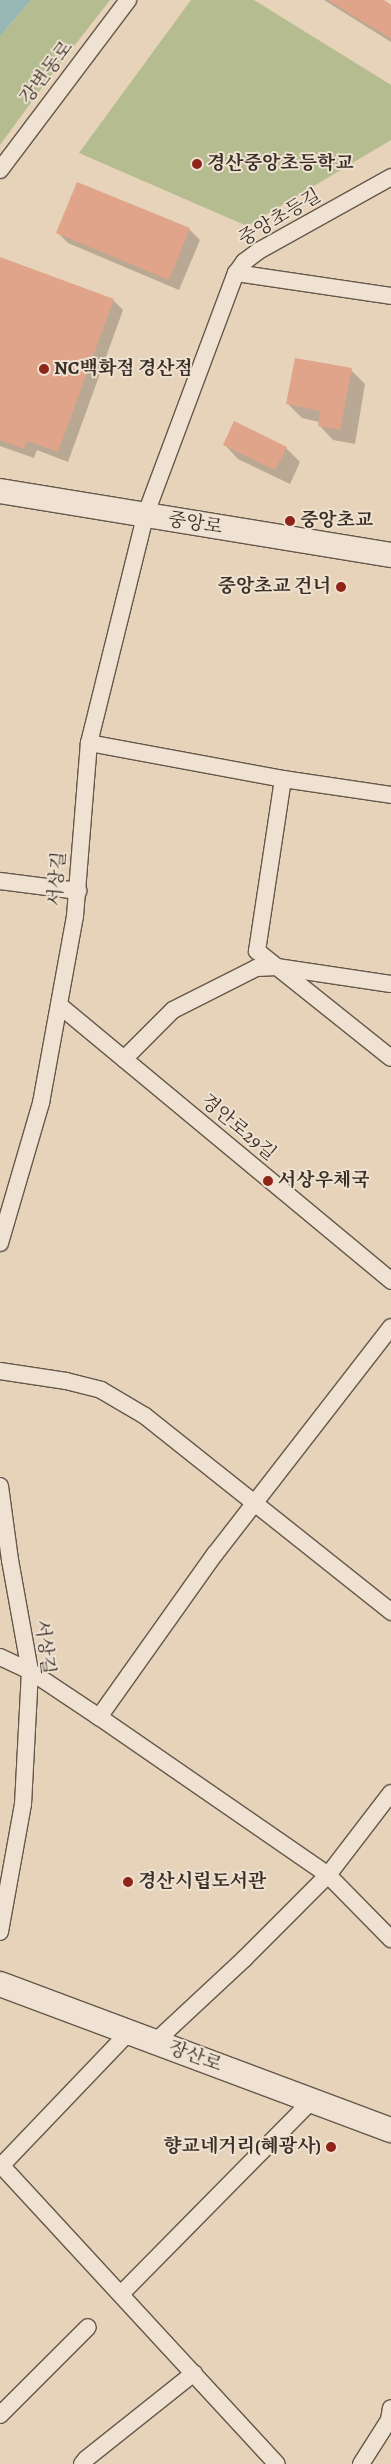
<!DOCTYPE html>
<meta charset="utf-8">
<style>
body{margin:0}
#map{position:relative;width:391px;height:2464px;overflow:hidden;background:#e6d3b9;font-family:Alegreya,"Noto Serif KR",serif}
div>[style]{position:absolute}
.green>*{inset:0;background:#b4bc90}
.water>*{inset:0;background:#96b7b3}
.shadow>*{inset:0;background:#0003}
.building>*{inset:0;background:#e0a48a}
.roads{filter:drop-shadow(1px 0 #65584b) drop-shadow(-1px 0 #65584b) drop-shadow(0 1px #65584b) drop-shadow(0 -1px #65584b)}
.street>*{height:16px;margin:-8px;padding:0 8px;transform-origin:8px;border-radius:8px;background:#efe2d2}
.secondary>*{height:24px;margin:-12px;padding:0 12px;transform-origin:12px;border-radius:12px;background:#efe2d2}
.dots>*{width:14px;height:14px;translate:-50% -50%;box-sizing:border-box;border:2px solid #efe2d2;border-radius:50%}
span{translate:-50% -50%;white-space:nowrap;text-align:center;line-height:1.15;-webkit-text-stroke:4px #efe2d2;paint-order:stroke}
.street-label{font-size:19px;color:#3a2f26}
.poi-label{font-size:19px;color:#3a2f26;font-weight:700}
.left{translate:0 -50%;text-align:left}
.right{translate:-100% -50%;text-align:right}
</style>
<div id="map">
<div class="green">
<i style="clip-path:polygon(31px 0,110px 0,46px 82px,0 145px,0 36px)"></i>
<i style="clip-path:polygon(191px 0,254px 0,391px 85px,391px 140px,247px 226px,79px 153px)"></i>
</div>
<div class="water">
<i style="clip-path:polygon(0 0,31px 0,0 36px)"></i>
</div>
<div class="shadow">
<i style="clip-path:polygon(324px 0,381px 0,391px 6px,391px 42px)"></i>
<i style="clip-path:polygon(78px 184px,190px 230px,200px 240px,179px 290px,68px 243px,58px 233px)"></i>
<i style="clip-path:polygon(0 262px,113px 300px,123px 310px,68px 462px,37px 450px,34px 458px,0 446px)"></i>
<i style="clip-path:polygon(351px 370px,365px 384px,355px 444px,333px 440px,319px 425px,319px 422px,302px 418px,288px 404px)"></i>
<i style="clip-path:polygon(224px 444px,286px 448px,300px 462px,290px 484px,238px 459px)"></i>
</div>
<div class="building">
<i style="clip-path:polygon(328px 0,384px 0,391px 5px,391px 39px)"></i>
<i style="clip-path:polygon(77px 182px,190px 228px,169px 280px,56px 233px)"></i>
<i style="clip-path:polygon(0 257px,114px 299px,58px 452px,27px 441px,24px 449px,0 440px)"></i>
<i style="clip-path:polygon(295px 358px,352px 368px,340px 430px,318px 426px,320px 411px,286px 404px)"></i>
<i style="clip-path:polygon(234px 421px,287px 447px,275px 470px,223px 445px)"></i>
</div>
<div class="roads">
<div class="street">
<i style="left:0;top:170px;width:213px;rotate:-53deg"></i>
<i style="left:236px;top:273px;width:157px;rotate:8.4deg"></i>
<i style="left:89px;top:743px;width:197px;rotate:10.5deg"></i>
<i style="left:283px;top:779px;width:109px;rotate:8.4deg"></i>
<i style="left:283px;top:779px;width:174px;rotate:98.6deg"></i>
<i style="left:257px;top:951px;width:171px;rotate:38.6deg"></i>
<i style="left:0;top:881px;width:79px;rotate:7.3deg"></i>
<i style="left:59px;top:1005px;width:432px;rotate:39.7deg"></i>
<i style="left:124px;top:1059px;width:69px;rotate:-45deg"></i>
<i style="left:173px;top:1010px;width:93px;rotate:-26.8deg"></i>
<i style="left:256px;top:968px;width:21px;rotate:-3deg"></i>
<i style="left:277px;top:967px;width:115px;rotate:8.5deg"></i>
<i style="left:0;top:1243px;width:146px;rotate:-73.7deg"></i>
<i style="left:41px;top:1103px;width:190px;rotate:-79.7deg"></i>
<i style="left:75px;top:916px;width:174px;rotate:-85.4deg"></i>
<i style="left:89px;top:743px;width:234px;rotate:-76.1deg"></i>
<i style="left:145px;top:516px;width:259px;rotate:-69.5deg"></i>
<i style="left:236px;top:273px;width:14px;rotate:-54deg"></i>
<i style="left:244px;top:262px;width:20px;rotate:-37deg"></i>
<i style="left:260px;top:250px;width:150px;rotate:-29.1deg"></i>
<i style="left:0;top:1371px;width:67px;rotate:8.6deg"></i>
<i style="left:66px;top:1381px;width:36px;rotate:14deg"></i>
<i style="left:101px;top:1390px;width:51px;rotate:30.6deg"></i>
<i style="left:145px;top:1416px;width:315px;rotate:38.5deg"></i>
<i style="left:0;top:1486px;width:75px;rotate:82.3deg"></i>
<i style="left:10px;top:1560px;width:113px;rotate:79.8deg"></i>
<i style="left:30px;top:1671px;width:133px;rotate:93deg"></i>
<i style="left:23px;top:1804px;width:130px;rotate:100.2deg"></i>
<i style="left:0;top:1657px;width:33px;rotate:25deg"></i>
<i style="left:30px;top:1671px;width:83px;rotate:33.7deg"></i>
<i style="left:99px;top:1717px;width:278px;rotate:34.6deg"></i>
<i style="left:328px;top:1875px;width:90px;rotate:45.5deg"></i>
<i style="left:99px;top:1717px;width:200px;rotate:-54.6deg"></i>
<i style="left:215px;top:1554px;width:287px;rotate:-52.2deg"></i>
<i style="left:155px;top:2042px;width:122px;rotate:-43deg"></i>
<i style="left:244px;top:1959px;width:119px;rotate:-45deg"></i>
<i style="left:328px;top:1875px;width:103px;rotate:-52.5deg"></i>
<i style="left:0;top:2164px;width:408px;rotate:47.3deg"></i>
<i style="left:1px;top:2166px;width:185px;rotate:-46.3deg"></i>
<i style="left:121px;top:2294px;width:272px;rotate:-45.4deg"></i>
<i style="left:0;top:2415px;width:124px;rotate:-45deg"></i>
<i style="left:82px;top:2464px;width:6px;rotate:-51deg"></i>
<i style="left:86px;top:2459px;width:138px;rotate:-38.5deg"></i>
<i style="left:361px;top:2464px;width:52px;rotate:-57.5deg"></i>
<i style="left:389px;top:2420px;width:12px;rotate:-81deg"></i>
</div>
<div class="secondary">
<i style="left:0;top:491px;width:396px;rotate:9.3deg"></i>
<i style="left:0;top:1984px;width:417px;rotate:20.5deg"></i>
</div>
</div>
<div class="dots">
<i style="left:197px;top:164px;background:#8f2418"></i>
<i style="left:44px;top:369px;background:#8f2418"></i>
<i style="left:290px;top:521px;background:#8f2418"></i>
<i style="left:341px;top:587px;background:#8f2418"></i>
<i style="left:268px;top:1181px;background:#8f2418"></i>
<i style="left:128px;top:1882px;background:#8f2418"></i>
<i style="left:331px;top:2147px;background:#8f2418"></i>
</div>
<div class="street-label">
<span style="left:47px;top:73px;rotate:-53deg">강변동로</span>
<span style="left:280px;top:218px;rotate:-31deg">중앙초등길</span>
<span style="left:195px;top:524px;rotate:9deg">중앙로</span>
<span style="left:58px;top:879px;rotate:-85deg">서상길</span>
<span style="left:238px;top:1128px;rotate:40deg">경안로29길</span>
<span style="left:44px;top:1647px;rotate:83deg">서상길</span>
<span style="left:195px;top:2057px;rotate:20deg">장산로</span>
</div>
<div class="poi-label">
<span class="left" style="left:207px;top:164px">경산중앙초등학교</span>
<span class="left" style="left:54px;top:369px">NC백화점 경산점</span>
<span class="left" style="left:300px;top:521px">중앙초교</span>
<span class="right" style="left:331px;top:587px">중앙초교 건너</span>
<span class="left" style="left:278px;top:1181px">서상우체국</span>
<span class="left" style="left:138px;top:1882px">경산시립도서관</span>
<span class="right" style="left:321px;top:2147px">향교네거리(혜광사)</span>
</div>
</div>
